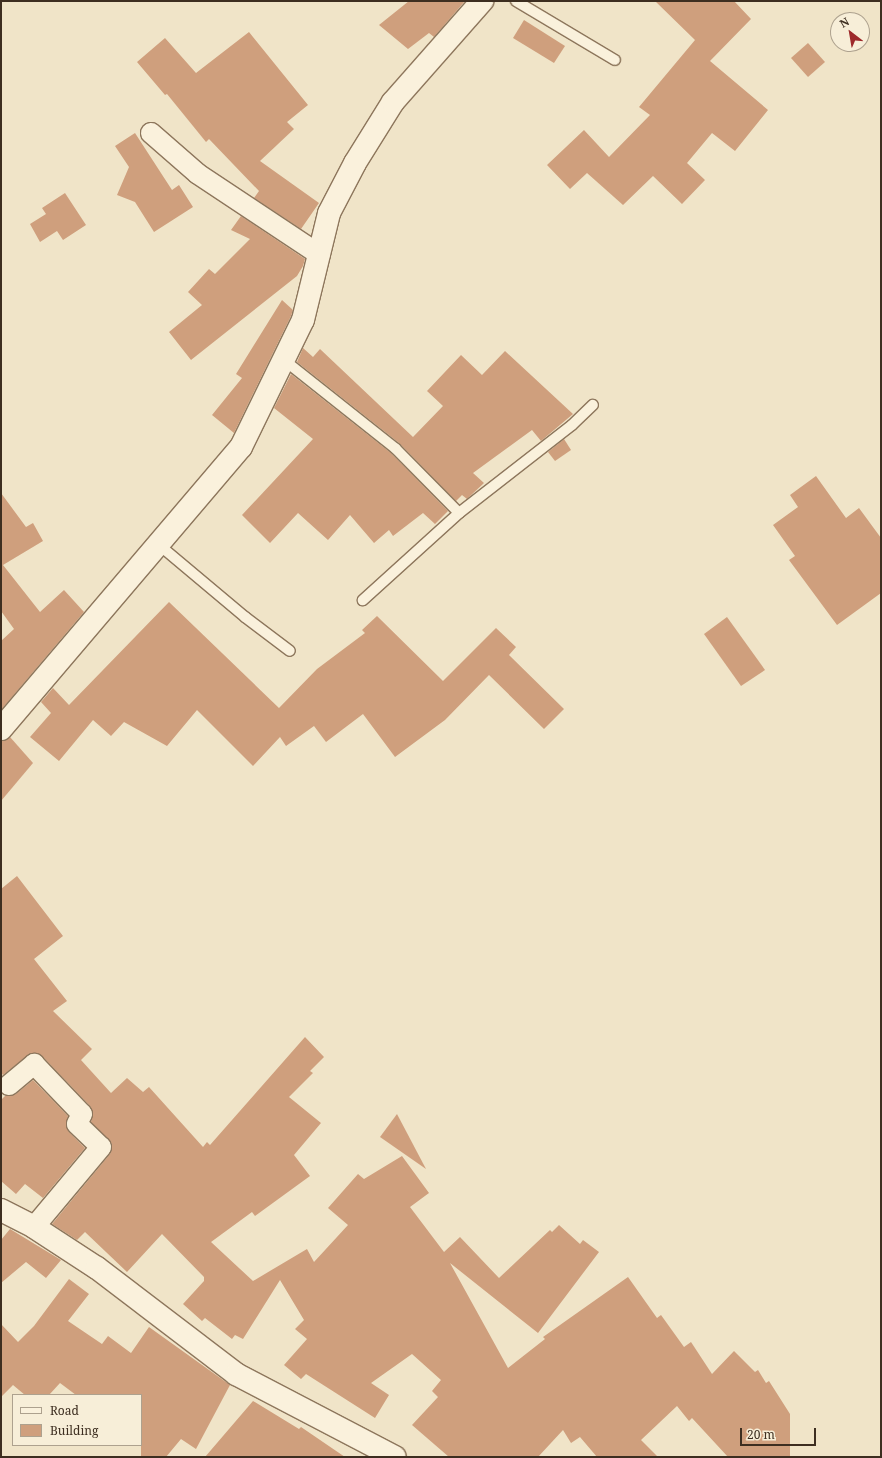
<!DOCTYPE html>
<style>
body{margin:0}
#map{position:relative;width:882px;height:1458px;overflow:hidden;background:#f0e4c8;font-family:"Noto Serif",serif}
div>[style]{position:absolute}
.building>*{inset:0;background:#cf9f7d}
.roads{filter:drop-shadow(1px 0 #8d765c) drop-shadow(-1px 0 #8d765c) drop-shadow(0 1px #8d765c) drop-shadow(0 -1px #8d765c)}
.service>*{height:10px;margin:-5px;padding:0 5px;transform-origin:5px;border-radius:5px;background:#faf1dc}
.minor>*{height:20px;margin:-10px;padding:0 10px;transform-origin:10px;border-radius:10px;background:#faf1dc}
.secondary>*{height:22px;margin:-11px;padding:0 11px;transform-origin:11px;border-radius:11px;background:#faf1dc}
span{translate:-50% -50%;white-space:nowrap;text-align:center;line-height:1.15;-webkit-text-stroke:4px #f7eed8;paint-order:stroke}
.frame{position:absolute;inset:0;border:2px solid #3d2e20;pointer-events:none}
.legend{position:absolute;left:12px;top:1394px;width:130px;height:52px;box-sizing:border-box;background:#f7eed8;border:1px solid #ada18e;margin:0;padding:5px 7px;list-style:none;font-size:12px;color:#3d2e20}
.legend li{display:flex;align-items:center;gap:8px;height:20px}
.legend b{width:20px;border:1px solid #ada18e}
.north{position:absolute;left:830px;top:12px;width:40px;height:40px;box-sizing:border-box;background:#f7eed8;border:1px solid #ada18e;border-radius:50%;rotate:329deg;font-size:11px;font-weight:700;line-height:16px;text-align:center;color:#3d2e20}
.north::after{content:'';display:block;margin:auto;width:14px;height:18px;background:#9e2a2b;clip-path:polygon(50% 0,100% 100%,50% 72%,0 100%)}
.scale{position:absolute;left:740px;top:1428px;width:76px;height:18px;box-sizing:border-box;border:2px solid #3d2e20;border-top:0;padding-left:5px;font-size:12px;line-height:14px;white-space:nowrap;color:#3d2e20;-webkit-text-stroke:3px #f7eed8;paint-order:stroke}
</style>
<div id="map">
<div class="building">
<i style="clip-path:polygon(409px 1px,465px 1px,434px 37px,429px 33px,408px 49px,379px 25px)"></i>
<i style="clip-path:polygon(655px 1px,734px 1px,751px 19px,710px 61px,768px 110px,735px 151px,712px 133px,687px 163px,705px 180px,682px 204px,653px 176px,623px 205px,587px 173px,570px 189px,547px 165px,584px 130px,609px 157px,650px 115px,639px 107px,695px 40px)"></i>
<i style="clip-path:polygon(524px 20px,565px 46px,554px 63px,513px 38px)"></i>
<i style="clip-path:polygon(249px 32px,308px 105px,287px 122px,294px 129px,260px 161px,319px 203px,301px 229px,254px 198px,259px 191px,209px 139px,206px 142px,167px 94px,165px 95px,137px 62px,165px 38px,196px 73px)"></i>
<i style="clip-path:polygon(808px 43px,825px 62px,808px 77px,791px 58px)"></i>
<i style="clip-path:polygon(135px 133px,172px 190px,179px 185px,193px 207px,154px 232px,135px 202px,117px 195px,129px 167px,115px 146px)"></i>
<i style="clip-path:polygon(65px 193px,86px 225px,63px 240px,57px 231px,40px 242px,30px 224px,46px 214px,42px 208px)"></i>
<i style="clip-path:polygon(241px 216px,305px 259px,303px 266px,297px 276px,191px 360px,169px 332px,202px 305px,188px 292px,209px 269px,215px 274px,250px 239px,231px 230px)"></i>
<i style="clip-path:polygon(282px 300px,293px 310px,291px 316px,234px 433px,212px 415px,242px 378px,236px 374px)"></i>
<i style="clip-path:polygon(303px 348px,313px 357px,320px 349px,413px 437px,443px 406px,427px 391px,461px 355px,482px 375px,505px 351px,573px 414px,541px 441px,532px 430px,473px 473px,484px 483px,467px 499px,462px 495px,456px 501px,399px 443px,297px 362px)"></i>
<i style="clip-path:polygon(291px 374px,391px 453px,448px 511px,435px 524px,423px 513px,393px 536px,389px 530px,374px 543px,350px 515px,328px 540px,298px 513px,270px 543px,242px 515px,313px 439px,274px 408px)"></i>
<i style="clip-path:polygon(564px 439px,571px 450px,555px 461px,548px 452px)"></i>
<i style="clip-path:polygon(816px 476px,846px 518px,859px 508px,881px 538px,881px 593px,837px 625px,789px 560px,795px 556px,773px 525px,798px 507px,790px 495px)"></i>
<i style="clip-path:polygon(1px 493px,26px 527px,33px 523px,43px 541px,3px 565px,40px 612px,64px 590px,84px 612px,1px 710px,1px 641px,14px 629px,1px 611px)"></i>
<i style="clip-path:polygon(169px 602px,279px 708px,317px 669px,365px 633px,362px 630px,377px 616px,443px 681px,496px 628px,516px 647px,509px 655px,564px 709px,544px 729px,489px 675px,445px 720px,395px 757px,363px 714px,326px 742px,314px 726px,286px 746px,280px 737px,253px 766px,197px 710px,167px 746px,124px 722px,111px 736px,93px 720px,59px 761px,30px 737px,51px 713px,41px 702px,53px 688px,69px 705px)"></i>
<i style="clip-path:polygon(727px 617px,765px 670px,741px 686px,704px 634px)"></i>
<i style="clip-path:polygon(10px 737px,33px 763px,1px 801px,1px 741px)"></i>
<i style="clip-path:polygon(17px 876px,63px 936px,34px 959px,67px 1001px,53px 1011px,92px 1049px,81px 1060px,111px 1093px,127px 1078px,143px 1092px,149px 1087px,203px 1147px,207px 1142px,210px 1145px,305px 1037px,324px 1057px,310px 1071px,313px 1073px,289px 1097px,321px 1123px,294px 1155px,310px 1176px,255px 1216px,252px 1212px,211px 1242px,253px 1281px,307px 1249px,314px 1262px,348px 1225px,328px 1208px,358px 1174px,364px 1179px,402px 1156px,429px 1193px,410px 1207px,444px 1252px,460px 1237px,499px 1278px,550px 1230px,552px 1232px,559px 1225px,580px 1244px,583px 1240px,599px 1252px,538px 1333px,450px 1263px,508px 1368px,545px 1339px,543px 1337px,628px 1277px,657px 1318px,661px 1315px,684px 1347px,691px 1342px,712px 1374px,734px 1351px,755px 1372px,758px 1370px,766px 1383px,769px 1381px,790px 1414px,790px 1457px,728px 1457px,692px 1418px,689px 1421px,677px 1406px,641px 1440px,658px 1457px,597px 1457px,580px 1437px,571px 1443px,563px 1430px,538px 1457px,449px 1457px,412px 1425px,438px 1397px,432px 1391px,441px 1380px,412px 1354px,371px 1383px,389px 1395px,375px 1418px,306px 1374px,301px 1379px,284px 1365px,307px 1339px,295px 1329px,304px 1320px,280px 1280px,243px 1339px,235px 1335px,232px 1339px,205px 1318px,202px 1321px,183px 1304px,204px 1281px,204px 1277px,162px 1234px,127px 1272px,85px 1232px,77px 1240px,52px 1224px,110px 1154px,112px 1144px,91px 1122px,93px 1113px,90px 1106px,42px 1056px,31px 1053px,3px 1075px,1px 1073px,1px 889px)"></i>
<i style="clip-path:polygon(33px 1080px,68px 1116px,66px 1125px,69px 1132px,85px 1148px,43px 1198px,25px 1184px,16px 1194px,1px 1181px,1px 1100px,5px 1096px,16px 1094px)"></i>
<i style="clip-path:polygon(397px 1114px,426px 1169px,380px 1137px)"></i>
<i style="clip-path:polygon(10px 1229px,61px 1260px,46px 1278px,26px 1262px,1px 1283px,1px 1240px)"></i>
<i style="clip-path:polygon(69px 1279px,89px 1294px,68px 1321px,102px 1344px,108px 1336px,131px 1353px,149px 1327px,230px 1385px,196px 1449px,181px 1439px,166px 1457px,141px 1457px,141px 1395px,76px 1395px,60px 1383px,49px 1395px,25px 1395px,13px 1385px,1px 1397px,1px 1324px,18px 1342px,34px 1326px)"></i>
<i style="clip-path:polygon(253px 1401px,299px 1429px,301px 1427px,345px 1457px,205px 1457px)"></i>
</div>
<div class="roads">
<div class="service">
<i style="left:516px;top:1px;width:115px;rotate:30.8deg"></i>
<i style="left:284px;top:360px;width:142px;rotate:38.4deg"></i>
<i style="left:395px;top:448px;width:91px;rotate:45.4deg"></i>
<i style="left:459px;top:513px;width:130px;rotate:137.8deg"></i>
<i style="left:459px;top:513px;width:143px;rotate:-37.9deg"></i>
<i style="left:572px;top:425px;width:29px;rotate:-44deg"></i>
<i style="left:158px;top:544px;width:114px;rotate:40deg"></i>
<i style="left:245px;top:617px;width:56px;rotate:37.1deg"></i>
</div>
<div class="minor">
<i style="left:151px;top:133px;width:62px;rotate:41.1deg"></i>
<i style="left:198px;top:174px;width:146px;rotate:33.6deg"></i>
<i style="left:9px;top:1085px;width:33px;rotate:-40deg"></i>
<i style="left:34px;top:1064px;width:69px;rotate:46.2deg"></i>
<i style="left:82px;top:1114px;width:11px;rotate:117deg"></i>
<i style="left:77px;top:1124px;width:33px;rotate:44deg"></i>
<i style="left:101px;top:1147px;width:104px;rotate:129.9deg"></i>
</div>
<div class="secondary">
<i style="left:1px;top:729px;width:370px;rotate:-49.6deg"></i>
<i style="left:241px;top:447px;width:141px;rotate:-64deg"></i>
<i style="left:303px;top:320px;width:110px;rotate:-76.3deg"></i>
<i style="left:329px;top:213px;width:56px;rotate:-62.5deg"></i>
<i style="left:355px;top:163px;width:72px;rotate:-58.1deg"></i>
<i style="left:393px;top:102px;width:135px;rotate:-48.6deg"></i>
<i style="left:1px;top:1210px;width:37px;rotate:27deg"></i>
<i style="left:34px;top:1227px;width:75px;rotate:33.1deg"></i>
<i style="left:97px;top:1268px;width:175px;rotate:37.3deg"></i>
<i style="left:236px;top:1374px;width:179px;rotate:27.6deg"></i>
</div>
</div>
<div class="frame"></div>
<ul class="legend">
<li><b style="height:5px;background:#faf1dc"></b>Road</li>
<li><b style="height:11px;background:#cf9f7d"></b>Building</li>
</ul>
<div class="north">N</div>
<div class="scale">20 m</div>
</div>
